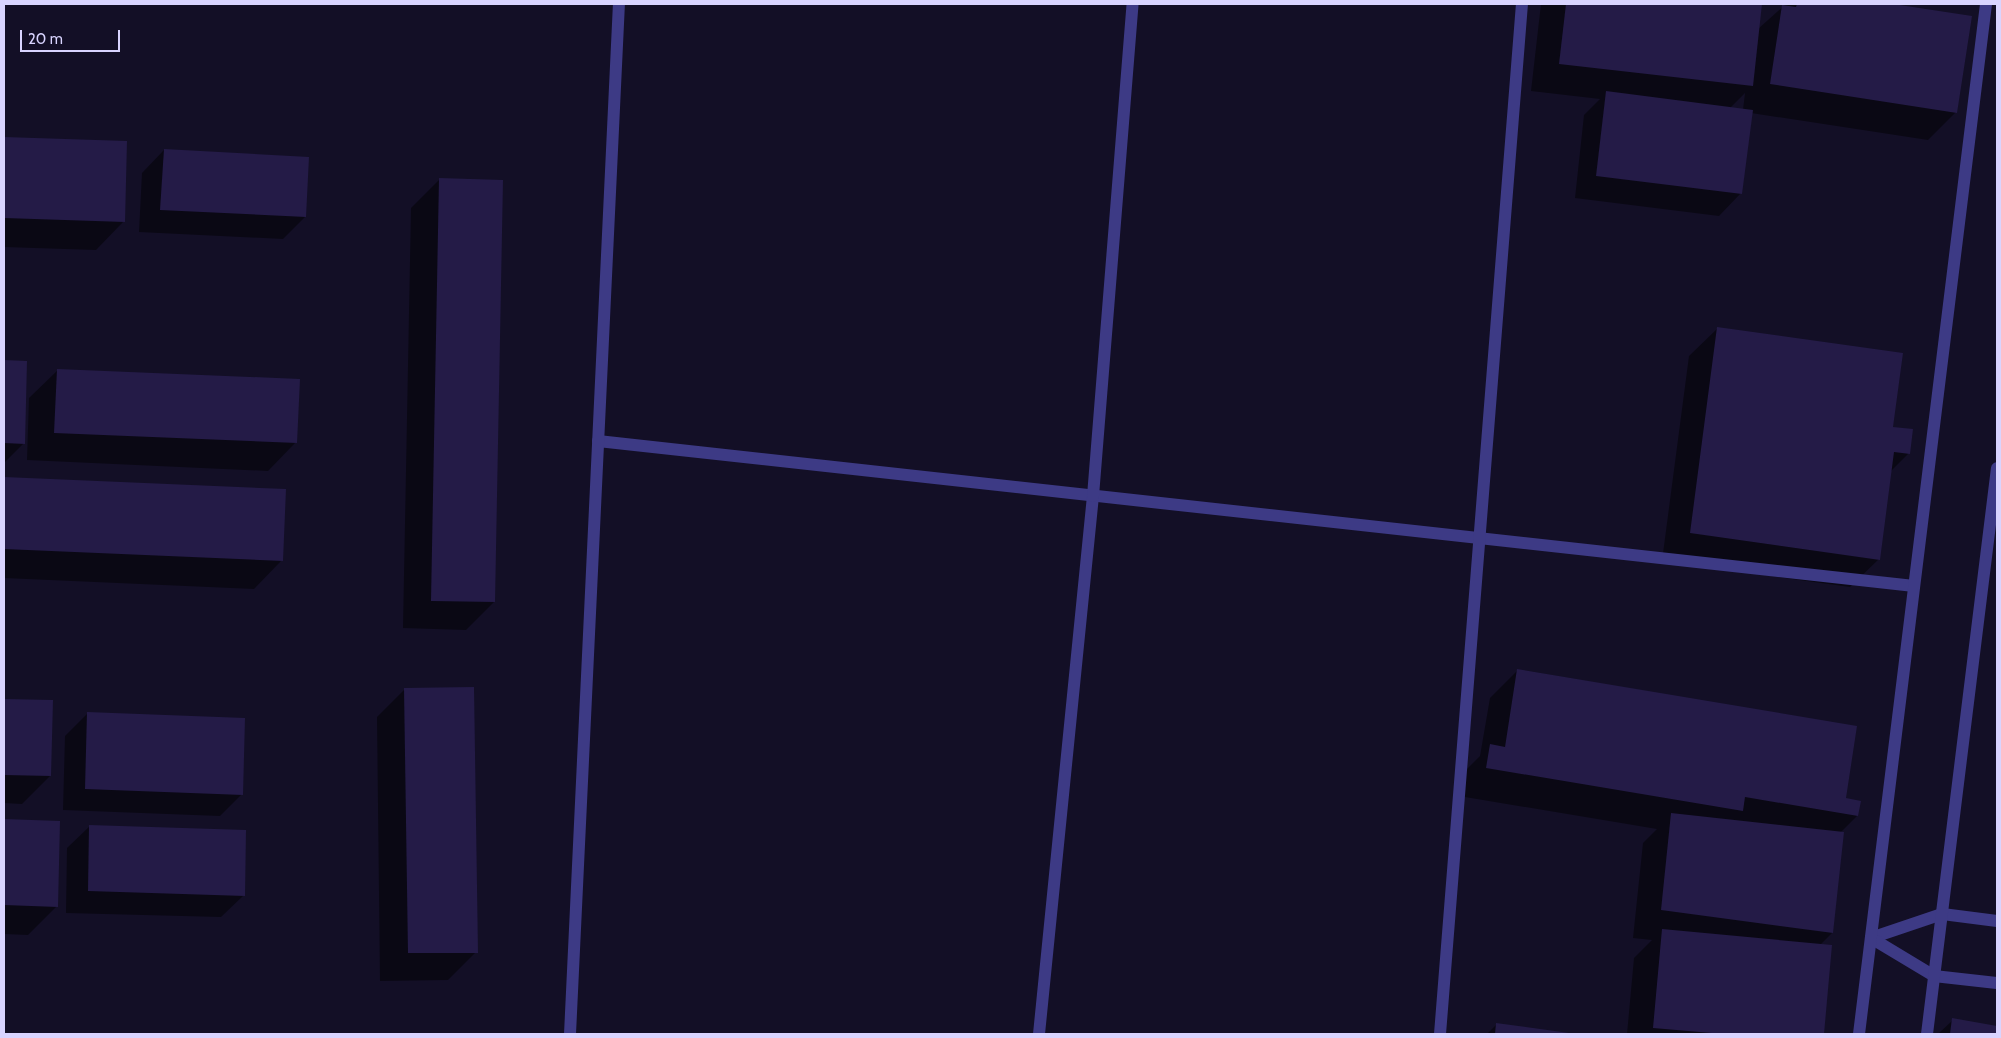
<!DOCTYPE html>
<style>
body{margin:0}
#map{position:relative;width:2001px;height:1038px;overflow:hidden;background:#130f26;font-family:Cabin,sans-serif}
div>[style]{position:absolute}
.shadow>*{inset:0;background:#0007}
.building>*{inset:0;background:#241b47}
.minor>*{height:12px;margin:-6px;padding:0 6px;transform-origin:6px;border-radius:6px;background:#3d3a85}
span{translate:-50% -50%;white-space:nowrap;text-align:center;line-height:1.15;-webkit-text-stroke:4px #130f26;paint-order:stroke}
.frame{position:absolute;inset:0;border:5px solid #d9d4ff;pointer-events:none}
.scale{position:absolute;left:20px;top:30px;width:100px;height:22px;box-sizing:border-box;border:2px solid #d9d4ff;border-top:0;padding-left:6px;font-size:15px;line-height:18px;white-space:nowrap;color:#d9d4ff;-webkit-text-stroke:4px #130f26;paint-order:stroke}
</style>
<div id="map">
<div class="shadow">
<i style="clip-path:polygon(evenodd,1541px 4px,1761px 4px,1758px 29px,1786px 4px,1884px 4px,1970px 17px,1956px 112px,1928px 140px,1751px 113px,1741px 193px,1719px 216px,1575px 198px,1584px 115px,1600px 99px,1531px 91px,1541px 4px,1745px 93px,1743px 110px,1730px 108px,1745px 93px)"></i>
<i style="clip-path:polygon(4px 138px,126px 142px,124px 221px,96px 250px,4px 247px)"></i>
<i style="clip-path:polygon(164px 150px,305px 217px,283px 239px,139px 232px,142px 173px)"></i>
<i style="clip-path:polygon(440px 179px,494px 602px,466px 630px,403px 628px,411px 208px)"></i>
<i style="clip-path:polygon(1718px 328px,1892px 428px,1908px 454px,1890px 472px,1879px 559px,1850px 587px,1662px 561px,1689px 356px)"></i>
<i style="clip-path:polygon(4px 361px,25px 362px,24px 443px,4px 463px)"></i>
<i style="clip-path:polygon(58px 370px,296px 442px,268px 471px,27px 460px,29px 398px)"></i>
<i style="clip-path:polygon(4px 478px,285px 490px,282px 560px,254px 589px,4px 578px)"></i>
<i style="clip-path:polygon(1518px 670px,1844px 799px,1857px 816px,1840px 833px,1832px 933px,1820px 945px,1831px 946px,1823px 1034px,1627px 1034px,1634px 958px,1652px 940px,1633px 938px,1643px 843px,1657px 829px,1459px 796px,1462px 774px,1480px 756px,1490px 698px)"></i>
<i style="clip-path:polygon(405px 689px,476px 952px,448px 980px,380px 981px,377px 717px)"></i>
<i style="clip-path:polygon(4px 700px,52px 702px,50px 776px,22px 804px,4px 803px)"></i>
<i style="clip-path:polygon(87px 714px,242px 794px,220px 816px,63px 810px,65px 736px)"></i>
<i style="clip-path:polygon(4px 820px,59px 822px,57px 906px,28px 935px,4px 934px)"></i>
<i style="clip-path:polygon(90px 826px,244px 895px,221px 917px,66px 913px,67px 848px)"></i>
<i style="clip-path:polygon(1953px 1020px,1997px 1027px,1997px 1034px,1938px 1034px)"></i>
<i style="clip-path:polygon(1497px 1024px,1568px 1034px,1487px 1034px)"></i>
</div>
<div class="building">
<i style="clip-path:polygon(1566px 4px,1762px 4px,1753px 86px,1559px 64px)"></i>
<i style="clip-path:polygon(1797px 4px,1893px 4px,1972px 16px,1957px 113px,1770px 84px,1782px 5px,1796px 7px)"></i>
<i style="clip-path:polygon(1606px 91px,1753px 110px,1742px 194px,1596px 176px)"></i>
<i style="clip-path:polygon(4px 137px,127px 141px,125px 222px,4px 218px)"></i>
<i style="clip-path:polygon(164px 149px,309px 157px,306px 217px,160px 210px)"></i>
<i style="clip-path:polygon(439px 178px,503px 180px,495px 602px,431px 601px)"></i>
<i style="clip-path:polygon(1717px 327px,1903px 353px,1893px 427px,1913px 429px,1910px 454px,1894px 452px,1880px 560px,1690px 533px)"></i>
<i style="clip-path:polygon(4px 360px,27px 361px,25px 444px,4px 443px)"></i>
<i style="clip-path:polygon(57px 369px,300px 379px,297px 443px,54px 433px)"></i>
<i style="clip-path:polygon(4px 477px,286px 489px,283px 561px,4px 549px)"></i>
<i style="clip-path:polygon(1517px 669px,1857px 726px,1846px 798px,1861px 801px,1858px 816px,1745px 797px,1743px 811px,1486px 768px,1490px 744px,1505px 747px)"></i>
<i style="clip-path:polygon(474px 687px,478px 953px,408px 953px,404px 688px)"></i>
<i style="clip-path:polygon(4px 699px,53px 700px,51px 776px,4px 775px)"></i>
<i style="clip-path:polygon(87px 712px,245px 718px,243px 795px,85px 789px)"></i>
<i style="clip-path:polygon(1671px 813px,1844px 832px,1833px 933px,1661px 910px)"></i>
<i style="clip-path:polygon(4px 819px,60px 821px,58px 907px,4px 905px)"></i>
<i style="clip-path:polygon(89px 825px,246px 830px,245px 896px,88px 891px)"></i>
<i style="clip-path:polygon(1662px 929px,1832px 945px,1824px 1034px,1723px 1034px,1653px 1028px)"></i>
<i style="clip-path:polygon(1952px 1018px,1997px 1026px,1997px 1034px,1950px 1034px)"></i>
<i style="clip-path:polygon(1496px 1023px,1569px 1033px,1569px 1034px,1495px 1034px)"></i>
</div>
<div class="minor">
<i style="left:598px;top:441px;width:1324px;rotate:6.29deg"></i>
<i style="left:1997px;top:921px;width:55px;rotate:-172.7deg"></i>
<i style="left:1942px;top:914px;width:75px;rotate:161.3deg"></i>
<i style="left:1871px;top:938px;width:74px;rotate:31.1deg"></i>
<i style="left:1934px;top:976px;width:63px;rotate:6.3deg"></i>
<i style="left:570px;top:1034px;width:1031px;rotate:-87.28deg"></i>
<i style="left:1039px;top:1034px;width:541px;rotate:-84.27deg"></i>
<i style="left:1093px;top:496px;width:494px;rotate:-85.4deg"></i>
<i style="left:1440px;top:1034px;width:1033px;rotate:-85.45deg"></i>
<i style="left:1859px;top:1034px;width:1038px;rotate:-82.97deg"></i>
<i style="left:1927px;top:1034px;width:570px;rotate:-82.95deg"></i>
</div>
<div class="frame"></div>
<div class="scale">20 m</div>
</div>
